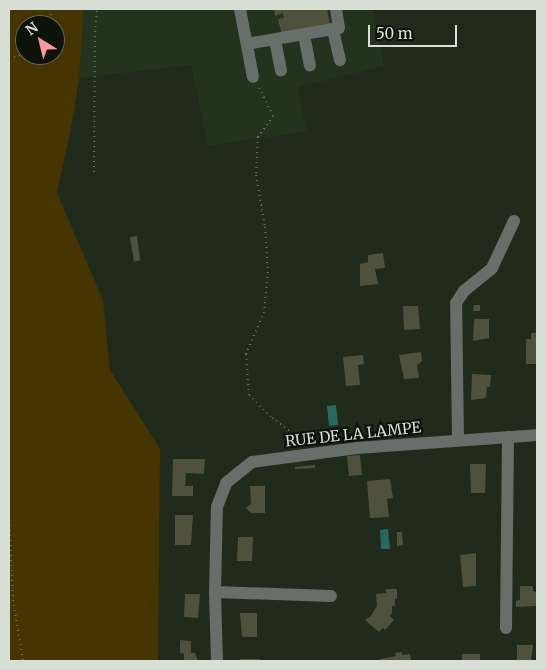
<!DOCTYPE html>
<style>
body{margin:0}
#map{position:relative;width:546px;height:670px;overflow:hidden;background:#202b1b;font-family:Merriweather,serif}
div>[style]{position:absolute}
.built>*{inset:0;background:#24331d}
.green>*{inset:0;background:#463501}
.water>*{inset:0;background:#256960}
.building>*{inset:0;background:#4f513d}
.path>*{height:2px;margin-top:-1px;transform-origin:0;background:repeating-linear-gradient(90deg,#666f61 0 1px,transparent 0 5px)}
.minor>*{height:12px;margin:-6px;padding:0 6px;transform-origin:6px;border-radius:6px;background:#666f69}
span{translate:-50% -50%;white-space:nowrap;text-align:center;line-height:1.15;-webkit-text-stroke:4.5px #0d120b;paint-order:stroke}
.street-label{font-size:15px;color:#d8dfd5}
.frame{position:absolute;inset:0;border:10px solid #d8dfd5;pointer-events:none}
.north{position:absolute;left:15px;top:15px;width:50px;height:50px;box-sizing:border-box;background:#0d120b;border:1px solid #5e645c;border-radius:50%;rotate:324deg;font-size:14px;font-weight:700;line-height:20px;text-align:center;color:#d8dfd5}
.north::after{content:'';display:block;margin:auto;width:18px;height:22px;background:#f59b9e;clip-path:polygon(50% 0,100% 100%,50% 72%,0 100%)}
.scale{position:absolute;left:368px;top:25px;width:89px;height:22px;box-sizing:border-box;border:2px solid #d8dfd5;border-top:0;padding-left:6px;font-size:15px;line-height:18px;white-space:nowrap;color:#d8dfd5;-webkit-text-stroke:4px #0d120b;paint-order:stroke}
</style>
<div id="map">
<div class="built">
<i style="clip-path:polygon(84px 9px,373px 9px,384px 66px,298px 87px,306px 131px,208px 146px,191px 65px,79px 78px)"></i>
</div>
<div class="green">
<i style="clip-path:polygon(evenodd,9px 9px,84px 9px,79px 78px,73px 118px,57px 193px,103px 300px,110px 370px,160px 449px,158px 661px,9px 661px,9px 9px,25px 25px,55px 25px,55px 55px,25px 55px,25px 25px)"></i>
</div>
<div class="water">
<i style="clip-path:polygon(336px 405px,338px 425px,329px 426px,327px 406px)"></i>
<i style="clip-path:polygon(388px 529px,390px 549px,381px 549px,380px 530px)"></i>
</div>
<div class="building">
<i style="clip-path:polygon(274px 9px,327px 9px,330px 25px,282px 35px,278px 19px,284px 18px,283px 13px,275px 16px)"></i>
<i style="clip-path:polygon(137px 236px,140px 260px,134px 262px,130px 237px)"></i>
<i style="clip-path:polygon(383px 253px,385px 268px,375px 269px,378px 284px,360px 286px,360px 264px,368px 262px,368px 255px)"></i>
<i style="clip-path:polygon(474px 305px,480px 305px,480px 311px,473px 311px)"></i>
<i style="clip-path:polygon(403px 306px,418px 306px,420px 329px,404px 330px)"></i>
<i style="clip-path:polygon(474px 319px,489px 319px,489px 338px,473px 341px)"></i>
<i style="clip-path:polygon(531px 333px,537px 333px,537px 364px,526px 364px,526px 339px,531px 339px)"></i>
<i style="clip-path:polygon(421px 352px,422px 361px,417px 365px,419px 378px,404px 379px,399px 355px)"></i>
<i style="clip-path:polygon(363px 355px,364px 364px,358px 365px,360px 385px,346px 386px,343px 357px)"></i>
<i style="clip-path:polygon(472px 374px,491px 375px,490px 387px,487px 387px,486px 398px,471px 400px)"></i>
<i style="clip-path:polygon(360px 455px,362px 475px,349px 476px,347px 456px)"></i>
<i style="clip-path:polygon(173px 459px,205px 459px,204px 474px,186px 473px,185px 486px,193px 486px,193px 496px,172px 496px)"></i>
<i style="clip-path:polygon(470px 464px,486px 464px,485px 493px,471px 493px)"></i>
<i style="clip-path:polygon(315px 465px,315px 468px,295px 469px,295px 467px)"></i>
<i style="clip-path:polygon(390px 479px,393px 498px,387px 499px,389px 517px,370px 518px,367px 481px)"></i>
<i style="clip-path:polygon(250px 486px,265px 486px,265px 513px,251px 513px,246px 508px,251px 504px)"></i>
<i style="clip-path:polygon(175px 515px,193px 515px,191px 545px,175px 545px)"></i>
<i style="clip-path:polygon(397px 532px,402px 532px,403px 545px,397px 546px)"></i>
<i style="clip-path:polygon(238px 537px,253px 537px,252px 561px,237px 561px)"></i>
<i style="clip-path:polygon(476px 553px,476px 586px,463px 587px,460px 555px)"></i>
<i style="clip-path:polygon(520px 586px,533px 586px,533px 591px,536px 592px,536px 606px,516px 607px,516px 601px,520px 600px)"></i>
<i style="clip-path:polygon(386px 589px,397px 589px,397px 599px,395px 599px,395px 606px,392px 606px,392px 613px,390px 616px,394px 620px,385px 630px,383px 628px,379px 632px,365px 620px,371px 616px,377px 606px,376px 594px,386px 593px)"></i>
<i style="clip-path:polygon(185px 594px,200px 594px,198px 618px,184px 617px)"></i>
<i style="clip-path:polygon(240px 613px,257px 613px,257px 637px,242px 637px)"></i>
<i style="clip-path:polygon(180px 640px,191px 641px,191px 653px,195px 653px,198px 661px,184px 661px,184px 654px,180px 653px)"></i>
<i style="clip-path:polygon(517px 645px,533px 645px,531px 661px,517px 661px)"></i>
<i style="clip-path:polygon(402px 652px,402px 655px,410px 654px,411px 661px,380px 661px,380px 659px,396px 656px,395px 653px)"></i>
<i style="clip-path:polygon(462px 654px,480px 654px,480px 661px,462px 661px)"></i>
<i style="clip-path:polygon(240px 659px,260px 659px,260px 661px,240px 661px)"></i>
</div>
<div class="path">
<i style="left:49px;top:25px;width:16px;rotate:-79deg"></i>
<i style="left:9px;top:58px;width:16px;rotate:-14deg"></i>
<i style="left:259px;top:88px;width:31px;rotate:63deg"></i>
<i style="left:273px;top:116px;width:26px;rotate:126deg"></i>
<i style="left:258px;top:137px;width:38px;rotate:93deg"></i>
<i style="left:256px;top:175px;width:53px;rotate:80.2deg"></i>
<i style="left:265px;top:227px;width:45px;rotate:86.2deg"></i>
<i style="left:268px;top:272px;width:40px;rotate:95.7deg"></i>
<i style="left:264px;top:312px;width:46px;rotate:113.2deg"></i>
<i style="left:246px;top:354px;width:41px;rotate:85.8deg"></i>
<i style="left:249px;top:395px;width:33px;rotate:45deg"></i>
<i style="left:272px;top:418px;width:34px;rotate:37deg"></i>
<i style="left:299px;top:438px;width:16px;rotate:11deg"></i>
<i style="left:94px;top:172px;width:140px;rotate:-89.6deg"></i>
<i style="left:95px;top:32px;width:23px;rotate:-85deg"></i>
<i style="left:9px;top:515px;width:85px;rotate:87.3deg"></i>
<i style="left:13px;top:600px;width:62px;rotate:80.7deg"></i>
</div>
<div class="minor">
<i style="left:240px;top:9px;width:69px;rotate:79.2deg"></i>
<i style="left:333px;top:30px;width:31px;rotate:77deg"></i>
<i style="left:304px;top:35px;width:31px;rotate:79deg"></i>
<i style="left:275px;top:40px;width:31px;rotate:79deg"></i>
<i style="left:247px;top:44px;width:93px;rotate:-9.9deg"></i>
<i style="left:339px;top:28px;width:19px;rotate:-99deg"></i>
<i style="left:458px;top:439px;width:136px;rotate:-90.8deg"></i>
<i style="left:456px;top:303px;width:14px;rotate:-56deg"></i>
<i style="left:464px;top:291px;width:36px;rotate:-39deg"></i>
<i style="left:492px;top:268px;width:52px;rotate:-64.9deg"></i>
<i style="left:215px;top:592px;width:116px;rotate:2deg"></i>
<i style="left:506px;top:628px;width:191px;rotate:-89.4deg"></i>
<i style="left:217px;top:661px;width:69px;rotate:-91.7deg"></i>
<i style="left:215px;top:592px;width:85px;rotate:-88.7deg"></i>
<i style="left:217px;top:507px;width:26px;rotate:-69deg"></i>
<i style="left:226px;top:483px;width:33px;rotate:-39deg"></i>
<i style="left:252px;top:462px;width:106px;rotate:-7.6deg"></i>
<i style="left:357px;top:448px;width:180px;rotate:-4.1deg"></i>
</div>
<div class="street-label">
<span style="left:353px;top:434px;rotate:-6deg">RUE DE LA LAMPE</span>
</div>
<div class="frame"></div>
<div class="north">N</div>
<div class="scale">50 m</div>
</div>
